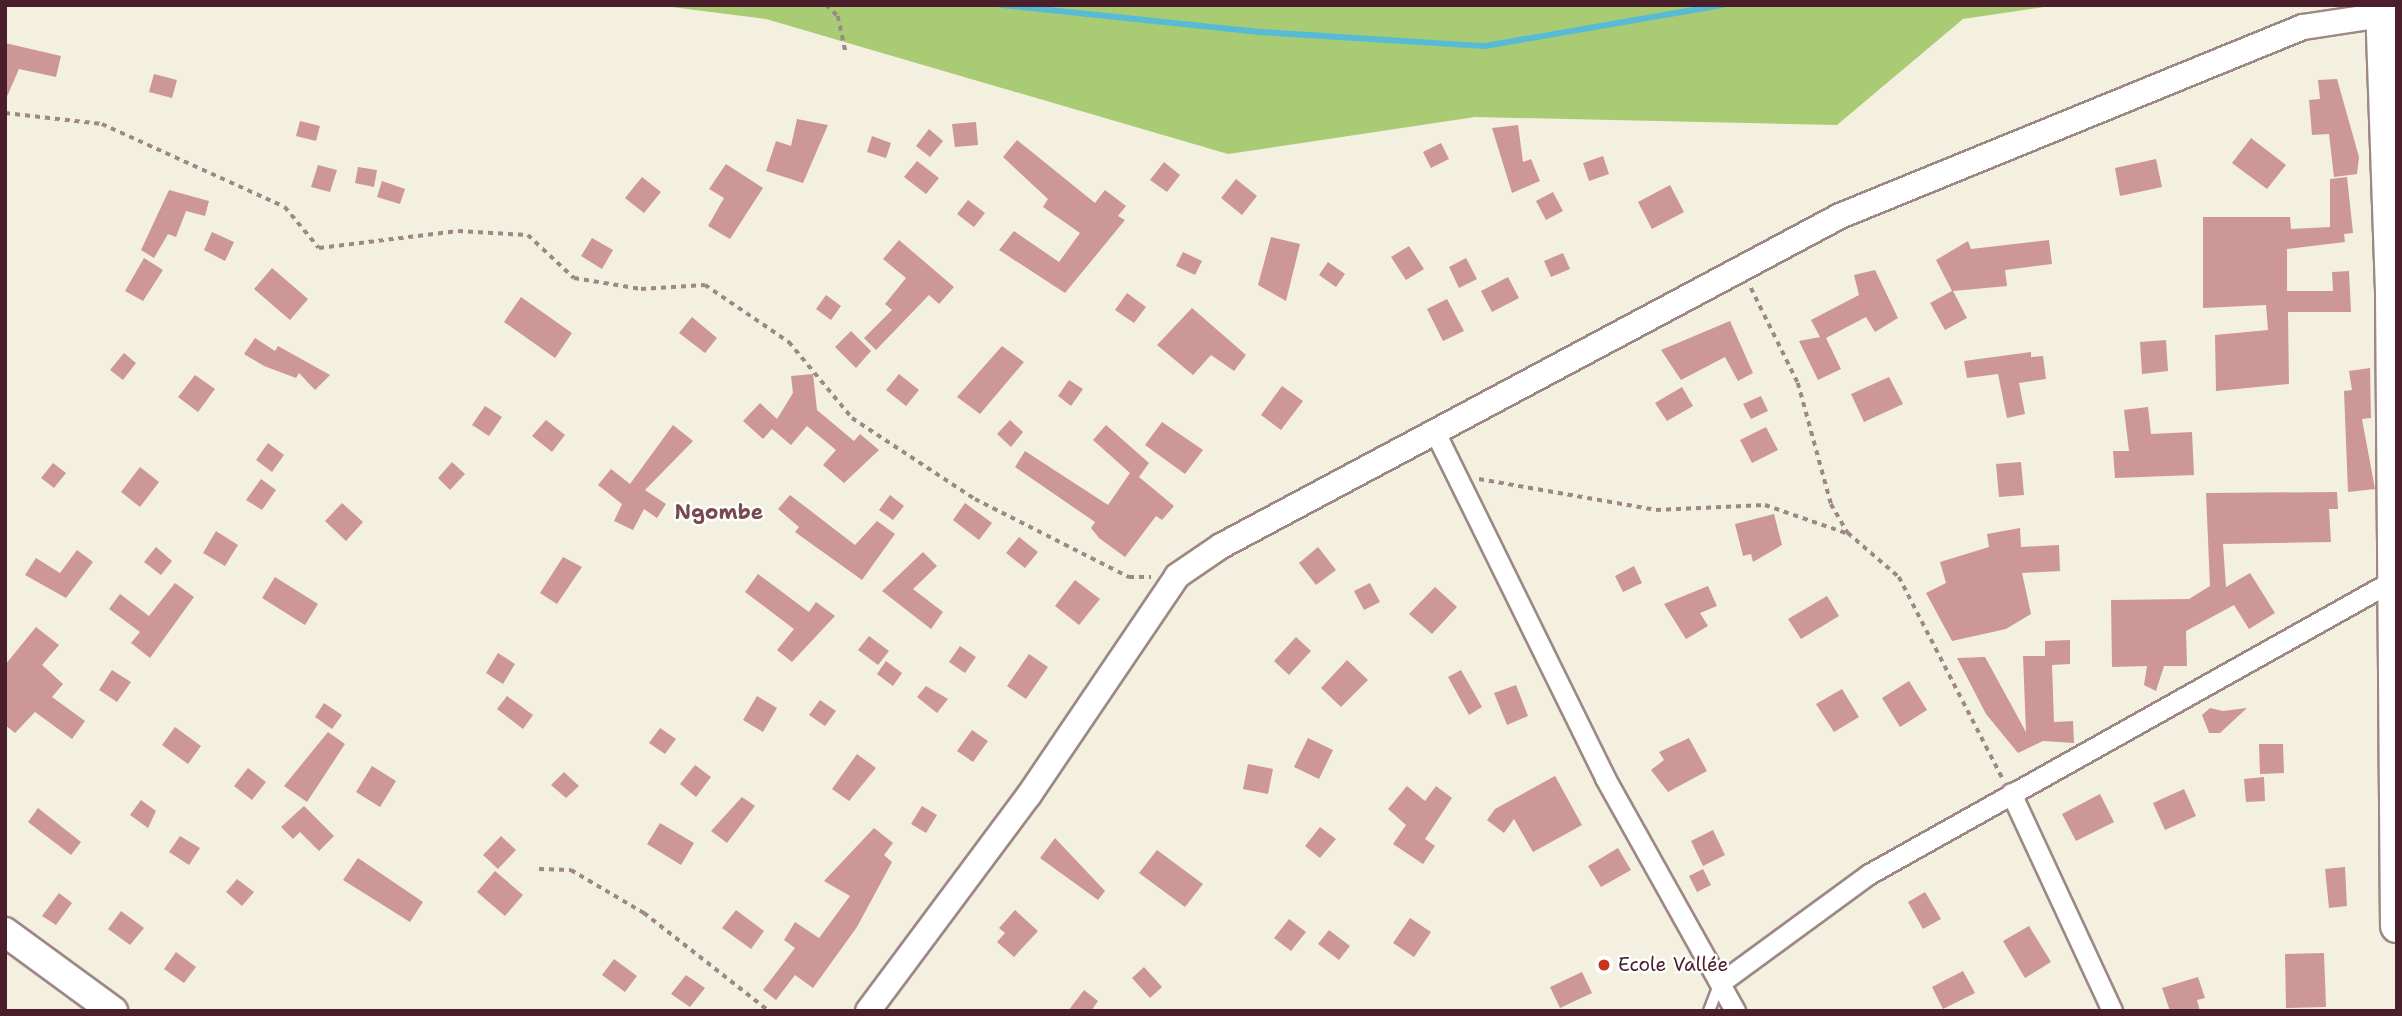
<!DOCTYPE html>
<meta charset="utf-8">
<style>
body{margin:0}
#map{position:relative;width:2402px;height:1016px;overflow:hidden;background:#f3f0df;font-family:"Shantell Sans",sans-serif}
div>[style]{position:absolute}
.green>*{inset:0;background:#a8cb74}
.stream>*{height:6px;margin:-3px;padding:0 3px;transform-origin:3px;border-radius:3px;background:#58bbd6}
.building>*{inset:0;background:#cd9795}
.path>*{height:3.5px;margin-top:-1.75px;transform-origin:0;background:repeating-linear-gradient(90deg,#9e8885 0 5px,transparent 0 10px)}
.roads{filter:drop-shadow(2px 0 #9e8885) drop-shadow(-2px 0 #9e8885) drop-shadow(0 2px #9e8885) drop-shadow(0 -2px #9e8885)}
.service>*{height:10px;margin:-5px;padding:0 5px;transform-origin:5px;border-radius:5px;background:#fff}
.minor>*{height:19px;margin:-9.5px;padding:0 9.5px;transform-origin:9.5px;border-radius:9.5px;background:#fff}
.tertiary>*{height:24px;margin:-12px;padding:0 12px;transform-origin:12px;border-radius:12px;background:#fff}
.secondary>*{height:28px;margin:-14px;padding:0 14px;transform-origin:14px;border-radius:14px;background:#fff}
.primary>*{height:32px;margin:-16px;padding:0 16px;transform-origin:16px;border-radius:16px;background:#fff}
.dots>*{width:19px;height:19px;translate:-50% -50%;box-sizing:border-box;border:4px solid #fff;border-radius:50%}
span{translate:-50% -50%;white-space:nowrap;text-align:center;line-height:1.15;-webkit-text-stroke:5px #fff;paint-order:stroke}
.poi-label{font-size:19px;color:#4a1f2b}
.left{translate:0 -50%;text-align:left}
.neighbourhood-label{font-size:21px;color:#784950;font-weight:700}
.frame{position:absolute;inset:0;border:7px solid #4a1f2b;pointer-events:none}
</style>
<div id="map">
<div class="green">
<i style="clip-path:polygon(656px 5px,2058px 5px,1963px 19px,1837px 125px,1475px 117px,1228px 154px,766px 19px)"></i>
</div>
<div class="stream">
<i style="left:1002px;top:5px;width:259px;rotate:6deg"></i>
<i style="left:1260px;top:32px;width:225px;rotate:3.6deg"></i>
<i style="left:1485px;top:46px;width:242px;rotate:-9.8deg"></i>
</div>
<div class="building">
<i style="clip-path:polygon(5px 43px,61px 56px,56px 77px,19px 69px,5px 101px)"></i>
<i style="clip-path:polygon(154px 74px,177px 80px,172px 98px,149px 92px)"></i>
<i style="clip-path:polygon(2337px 79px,2359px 157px,2357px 174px,2334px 177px,2329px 134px,2312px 135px,2309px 100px,2320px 99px,2318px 80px)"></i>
<i style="clip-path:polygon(797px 119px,828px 125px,803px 183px,766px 171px,776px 141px,791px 146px)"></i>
<i style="clip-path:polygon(300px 121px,320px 126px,316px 141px,296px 136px)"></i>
<i style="clip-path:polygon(976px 122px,978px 145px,955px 147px,952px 124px)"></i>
<i style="clip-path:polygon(1518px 125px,1523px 162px,1531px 159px,1540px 181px,1512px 193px,1492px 128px)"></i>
<i style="clip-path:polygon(929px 129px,943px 141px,930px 157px,916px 146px)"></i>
<i style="clip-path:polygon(872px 136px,891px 143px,886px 158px,867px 152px)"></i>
<i style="clip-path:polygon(2251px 138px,2286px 165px,2267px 189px,2232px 163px)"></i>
<i style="clip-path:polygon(1017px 140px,1095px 203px,1105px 190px,1126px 206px,1118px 216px,1125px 220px,1065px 293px,999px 250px,1014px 231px,1059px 262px,1080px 233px,1043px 207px,1048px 199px,1003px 157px)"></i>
<i style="clip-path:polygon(1441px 143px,1449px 159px,1431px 168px,1423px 152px)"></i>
<i style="clip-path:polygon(1603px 156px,1609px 174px,1589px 181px,1583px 163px)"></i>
<i style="clip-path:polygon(2156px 159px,2162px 187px,2120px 196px,2115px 168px)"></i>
<i style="clip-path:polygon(917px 161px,939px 178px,926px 194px,904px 177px)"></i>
<i style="clip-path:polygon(1164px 162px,1180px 175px,1167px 192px,1150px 180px)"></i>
<i style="clip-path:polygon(726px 164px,763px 188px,730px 239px,708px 226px,724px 198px,709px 189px)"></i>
<i style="clip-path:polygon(318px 165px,337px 170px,330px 192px,311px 187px)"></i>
<i style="clip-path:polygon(358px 167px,377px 170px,374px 187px,355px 183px)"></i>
<i style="clip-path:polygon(642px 177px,661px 192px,644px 213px,625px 198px)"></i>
<i style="clip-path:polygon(2347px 177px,2353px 233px,2344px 234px,2345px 242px,2287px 249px,2287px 291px,2333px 291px,2332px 272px,2349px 271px,2351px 312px,2288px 312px,2289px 384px,2216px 391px,2215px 335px,2268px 330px,2266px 305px,2203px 308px,2203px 217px,2290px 217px,2291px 229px,2330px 227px,2330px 179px)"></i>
<i style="clip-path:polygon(1236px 179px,1257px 196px,1242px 215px,1221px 198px)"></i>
<i style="clip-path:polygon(382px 181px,405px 189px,400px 204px,377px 197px)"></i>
<i style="clip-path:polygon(1670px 185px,1684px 212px,1652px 229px,1638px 202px)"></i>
<i style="clip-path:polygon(169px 190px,209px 201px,205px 216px,186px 211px,176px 237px,168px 234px,154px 258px,141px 250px)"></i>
<i style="clip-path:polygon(1553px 192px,1563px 211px,1546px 220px,1536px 201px)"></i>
<i style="clip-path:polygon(968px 200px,985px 213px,974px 227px,957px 214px)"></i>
<i style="clip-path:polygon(212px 232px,234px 242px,225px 261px,204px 250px)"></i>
<i style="clip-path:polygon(1271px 237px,1300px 244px,1286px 301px,1258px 285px)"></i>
<i style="clip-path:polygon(592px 238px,613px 250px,602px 269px,581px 256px)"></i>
<i style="clip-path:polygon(899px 240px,954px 287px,939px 304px,929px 295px,876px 350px,864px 338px,892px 310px,885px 304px,906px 278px,883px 259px)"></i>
<i style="clip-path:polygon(2049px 240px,2052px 264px,2005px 270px,2007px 286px,1953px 291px,1967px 318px,1945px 330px,1930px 303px,1952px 291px,1936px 260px,1968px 241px,1971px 249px)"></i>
<i style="clip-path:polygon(1409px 246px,1424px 269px,1406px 280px,1391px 257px)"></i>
<i style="clip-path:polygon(1183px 252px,1202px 261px,1195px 275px,1176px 266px)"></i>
<i style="clip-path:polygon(1563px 253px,1570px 269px,1551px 277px,1544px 261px)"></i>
<i style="clip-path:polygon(144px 258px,163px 270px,143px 301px,125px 291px)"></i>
<i style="clip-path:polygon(1466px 258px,1477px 279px,1459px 288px,1449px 267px)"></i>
<i style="clip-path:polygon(1328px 262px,1345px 274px,1336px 287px,1319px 275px)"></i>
<i style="clip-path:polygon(272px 268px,308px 299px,290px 320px,254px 289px)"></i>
<i style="clip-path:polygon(1875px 270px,1898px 318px,1875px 332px,1866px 317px,1826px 338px,1841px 369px,1818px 380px,1799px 341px,1820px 337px,1811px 320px,1859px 295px,1854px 275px)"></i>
<i style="clip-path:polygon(1508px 277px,1519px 298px,1492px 312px,1481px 291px)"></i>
<i style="clip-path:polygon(1127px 293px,1146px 307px,1134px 323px,1115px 310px)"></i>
<i style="clip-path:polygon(826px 295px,841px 306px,831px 320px,816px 309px)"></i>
<i style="clip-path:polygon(521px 297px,572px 333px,555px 358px,504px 322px)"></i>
<i style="clip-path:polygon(1447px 299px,1464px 331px,1443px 341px,1427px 309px)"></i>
<i style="clip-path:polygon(1192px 308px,1246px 355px,1234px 371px,1211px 355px,1193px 375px,1157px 345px)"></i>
<i style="clip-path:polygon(692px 317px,717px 338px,705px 353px,679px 333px)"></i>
<i style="clip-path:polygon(1730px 321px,1753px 373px,1738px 381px,1725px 357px,1681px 380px,1661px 350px)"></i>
<i style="clip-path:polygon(851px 331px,871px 351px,856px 368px,835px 347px)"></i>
<i style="clip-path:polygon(255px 338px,275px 351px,278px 346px,330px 375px,315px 390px,299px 373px,296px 378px,264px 366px,244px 354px)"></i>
<i style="clip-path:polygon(2166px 340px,2168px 371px,2142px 374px,2140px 342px)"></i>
<i style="clip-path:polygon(1002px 346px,1024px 362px,980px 414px,957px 397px)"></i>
<i style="clip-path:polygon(2031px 352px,2031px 357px,2043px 356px,2046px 379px,2019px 383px,2025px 414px,2007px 418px,1998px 374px,1967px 378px,1964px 361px)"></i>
<i style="clip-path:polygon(124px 353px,136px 363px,123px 380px,110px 370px)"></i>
<i style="clip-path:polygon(2370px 368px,2371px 418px,2362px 419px,2375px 489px,2348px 492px,2344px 391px,2352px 390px,2349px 371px)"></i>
<i style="clip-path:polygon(813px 374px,817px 410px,854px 441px,860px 434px,879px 450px,844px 483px,823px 465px,836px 450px,807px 426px,791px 445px,772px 429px,763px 439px,743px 421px,760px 403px,777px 419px,793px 393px,791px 376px)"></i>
<i style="clip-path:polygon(899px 374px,919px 390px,906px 406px,886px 390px)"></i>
<i style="clip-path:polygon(195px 375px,215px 389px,198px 412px,178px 397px)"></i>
<i style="clip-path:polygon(1889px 377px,1903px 404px,1864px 422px,1851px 394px)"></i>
<i style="clip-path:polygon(1069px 380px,1083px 389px,1071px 406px,1058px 396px)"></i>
<i style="clip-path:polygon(1282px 386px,1303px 401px,1281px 430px,1261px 415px)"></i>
<i style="clip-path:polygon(1682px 387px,1693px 406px,1667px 421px,1655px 403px)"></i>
<i style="clip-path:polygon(1761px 396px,1768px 411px,1751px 419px,1743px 404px)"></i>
<i style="clip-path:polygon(485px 406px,502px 417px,489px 436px,472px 425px)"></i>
<i style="clip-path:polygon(2148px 407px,2151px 434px,2192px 432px,2194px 475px,2115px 478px,2113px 451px,2129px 451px,2124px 410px)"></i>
<i style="clip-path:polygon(546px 420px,565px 435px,552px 452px,532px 436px)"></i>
<i style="clip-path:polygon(1010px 420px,1023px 432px,1011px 447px,997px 434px)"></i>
<i style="clip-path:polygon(1162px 422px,1203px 450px,1185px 474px,1145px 445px)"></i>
<i style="clip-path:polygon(673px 425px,693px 441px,645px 490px,666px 504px,657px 518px,644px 509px,633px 530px,614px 521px,622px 504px,598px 485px,611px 469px,630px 484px)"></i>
<i style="clip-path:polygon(1106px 425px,1149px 463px,1139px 477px,1174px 506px,1162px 520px,1156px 516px,1125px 557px,1099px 538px,1091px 528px,1095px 522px,1015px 467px,1025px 451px,1108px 505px,1130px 473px,1093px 440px)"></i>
<i style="clip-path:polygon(1766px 427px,1778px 450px,1752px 463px,1740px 440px)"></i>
<i style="clip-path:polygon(268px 443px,284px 455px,272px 472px,256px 460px)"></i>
<i style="clip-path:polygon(452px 462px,465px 474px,450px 490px,438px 478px)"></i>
<i style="clip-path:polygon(2021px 462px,2024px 495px,1999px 497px,1996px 464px)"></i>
<i style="clip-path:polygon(53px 463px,66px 473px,54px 488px,41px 478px)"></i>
<i style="clip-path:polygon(140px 467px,159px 482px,140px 507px,121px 492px)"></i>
<i style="clip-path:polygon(261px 479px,276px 490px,262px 510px,246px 500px)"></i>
<i style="clip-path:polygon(2337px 492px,2338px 509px,2329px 509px,2331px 542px,2223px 544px,2226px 587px,2250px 573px,2275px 613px,2249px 629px,2234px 605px,2186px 631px,2187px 666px,2164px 666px,2156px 691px,2144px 685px,2147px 666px,2112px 667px,2111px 600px,2189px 599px,2210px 586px,2206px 493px)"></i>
<i style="clip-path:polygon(790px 495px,855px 545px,877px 521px,895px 534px,862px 580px,795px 532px,799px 527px,778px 509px)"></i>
<i style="clip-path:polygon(890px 495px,904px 506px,893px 520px,879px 510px)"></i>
<i style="clip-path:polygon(342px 503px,363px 522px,346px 541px,325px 521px)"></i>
<i style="clip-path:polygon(965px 503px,992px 523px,979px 540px,953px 520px)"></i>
<i style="clip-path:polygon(1774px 514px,1782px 545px,1753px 562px,1751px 554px,1743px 556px,1735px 524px)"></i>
<i style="clip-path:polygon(2020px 528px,2021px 547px,2059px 545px,2060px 571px,2022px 573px,2031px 614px,2006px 629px,1952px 641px,1926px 593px,1946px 583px,1940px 562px,1989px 547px,1987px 534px)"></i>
<i style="clip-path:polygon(216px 531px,238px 545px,225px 566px,203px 553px)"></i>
<i style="clip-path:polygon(1019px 537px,1038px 552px,1025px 568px,1006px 553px)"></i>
<i style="clip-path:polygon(156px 547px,172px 561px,161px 575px,144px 562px)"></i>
<i style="clip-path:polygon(1318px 547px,1336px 570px,1316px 585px,1299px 563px)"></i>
<i style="clip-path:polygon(77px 550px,93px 562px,66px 598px,25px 575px,36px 558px,60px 573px)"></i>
<i style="clip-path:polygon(923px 552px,937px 566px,913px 589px,943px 612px,931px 629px,882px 591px)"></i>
<i style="clip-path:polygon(563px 557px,582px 567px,557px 604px,540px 593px)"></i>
<i style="clip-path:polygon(1634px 566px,1642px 583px,1623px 592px,1615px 576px)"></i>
<i style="clip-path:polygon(758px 574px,809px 612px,816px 602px,835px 616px,792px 662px,777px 650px,794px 629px,745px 592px)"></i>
<i style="clip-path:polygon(275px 577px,318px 604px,305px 625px,262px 598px)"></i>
<i style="clip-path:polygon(1075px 580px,1100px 599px,1079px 625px,1055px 606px)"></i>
<i style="clip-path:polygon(175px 583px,194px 597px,150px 658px,131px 643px,140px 632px,109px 609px,120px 594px,149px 616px)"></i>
<i style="clip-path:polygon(1370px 583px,1380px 602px,1364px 610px,1354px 591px)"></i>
<i style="clip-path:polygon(1708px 586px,1717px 606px,1700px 613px,1708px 626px,1686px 639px,1664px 604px)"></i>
<i style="clip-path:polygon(1435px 587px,1457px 607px,1432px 634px,1409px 614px)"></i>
<i style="clip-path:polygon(1827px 596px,1839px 616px,1801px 639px,1788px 619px)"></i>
<i style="clip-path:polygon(36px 627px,59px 645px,42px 665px,63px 684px,52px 697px,85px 721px,72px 739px,35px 712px,15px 733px,5px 725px,5px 665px)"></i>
<i style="clip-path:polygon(869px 636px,889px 651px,878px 665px,858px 650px)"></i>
<i style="clip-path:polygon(1296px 637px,1311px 651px,1289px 675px,1274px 661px)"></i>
<i style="clip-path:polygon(2070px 640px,2070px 664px,2052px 665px,2054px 722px,2073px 721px,2074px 743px,2043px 741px,2018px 753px,1986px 714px,1957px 658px,1985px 657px,2026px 732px,2023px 656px,2045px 656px,2045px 641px)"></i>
<i style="clip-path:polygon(960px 646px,976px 657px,965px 673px,949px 662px)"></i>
<i style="clip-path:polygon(498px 653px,515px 664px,503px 684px,486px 673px)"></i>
<i style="clip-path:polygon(1029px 654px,1048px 667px,1026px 699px,1007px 686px)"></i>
<i style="clip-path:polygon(1347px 660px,1368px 680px,1341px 707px,1321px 688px)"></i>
<i style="clip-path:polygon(886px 661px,902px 673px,893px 686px,877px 674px)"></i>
<i style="clip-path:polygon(112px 670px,131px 682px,117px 702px,99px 690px)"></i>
<i style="clip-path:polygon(1461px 670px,1482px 707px,1469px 715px,1448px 677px)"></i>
<i style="clip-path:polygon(1909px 681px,1927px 710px,1900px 727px,1882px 698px)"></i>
<i style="clip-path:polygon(1516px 685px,1528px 716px,1507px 725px,1494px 693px)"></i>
<i style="clip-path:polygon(926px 686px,948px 699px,937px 713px,917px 697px)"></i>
<i style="clip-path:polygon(1842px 689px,1859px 717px,1834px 732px,1816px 704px)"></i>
<i style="clip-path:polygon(507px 696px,533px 715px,523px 729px,497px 709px)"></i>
<i style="clip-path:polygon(757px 696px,777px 708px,763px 732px,743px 720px)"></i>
<i style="clip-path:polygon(820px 700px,836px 711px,825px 726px,809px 715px)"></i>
<i style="clip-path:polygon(324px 703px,342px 715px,332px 729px,315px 717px)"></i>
<i style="clip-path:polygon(2210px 708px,2223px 711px,2247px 708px,2220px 733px,2209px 733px,2202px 715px)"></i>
<i style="clip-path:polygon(175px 727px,201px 746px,188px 764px,162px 745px)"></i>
<i style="clip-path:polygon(660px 728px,676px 739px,665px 754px,649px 743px)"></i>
<i style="clip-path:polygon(972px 730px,988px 741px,973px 762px,957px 751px)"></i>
<i style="clip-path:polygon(328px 732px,345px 744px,307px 802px,284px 786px)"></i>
<i style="clip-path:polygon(1308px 738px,1333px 750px,1319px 779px,1294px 767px)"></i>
<i style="clip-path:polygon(1689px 738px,1707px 771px,1668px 792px,1651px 770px,1664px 760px,1659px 752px)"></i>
<i style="clip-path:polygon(2259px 744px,2283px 744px,2284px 773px,2260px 774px)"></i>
<i style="clip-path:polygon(857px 754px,876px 768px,849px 801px,832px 789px)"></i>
<i style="clip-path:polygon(1248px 764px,1273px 769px,1268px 794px,1243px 789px)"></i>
<i style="clip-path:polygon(695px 765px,711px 777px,696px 797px,680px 784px)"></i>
<i style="clip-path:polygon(372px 766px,396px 781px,380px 807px,356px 792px)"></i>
<i style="clip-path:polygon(248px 768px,266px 782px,252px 800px,234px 786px)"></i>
<i style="clip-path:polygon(564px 772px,579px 786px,566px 798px,551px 785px)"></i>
<i style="clip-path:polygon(1555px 776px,1582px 825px,1533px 852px,1514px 819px,1504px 833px,1487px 820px,1495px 809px)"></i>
<i style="clip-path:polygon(2264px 777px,2265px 801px,2246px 802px,2244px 779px)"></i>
<i style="clip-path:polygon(1407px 786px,1425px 801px,1436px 786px,1452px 798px,1425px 839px,1435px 846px,1423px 864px,1393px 844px,1406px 825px,1388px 809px)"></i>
<i style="clip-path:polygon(2184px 789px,2196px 816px,2165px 830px,2153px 803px)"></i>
<i style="clip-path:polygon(2100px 794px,2114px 822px,2076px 841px,2062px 814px)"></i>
<i style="clip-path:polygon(742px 797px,755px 806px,727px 843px,711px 831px)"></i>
<i style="clip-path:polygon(141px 800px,156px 811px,148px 828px,130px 815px)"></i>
<i style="clip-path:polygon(304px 806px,334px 836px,319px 851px,300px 832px,293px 839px,281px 827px)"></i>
<i style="clip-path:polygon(922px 806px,937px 815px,926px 833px,911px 824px)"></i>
<i style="clip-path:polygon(38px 808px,81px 842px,71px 855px,28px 822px)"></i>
<i style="clip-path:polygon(660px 823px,694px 843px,681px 865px,647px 844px)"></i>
<i style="clip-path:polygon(1320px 827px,1336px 839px,1320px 858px,1305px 846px)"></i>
<i style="clip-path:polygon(874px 828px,893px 843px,884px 855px,892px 862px,857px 927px,813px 988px,795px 975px,776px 1000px,763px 990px,795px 948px,784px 940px,795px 922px,819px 938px,850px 896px,824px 881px)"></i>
<i style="clip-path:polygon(1713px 830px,1725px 855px,1703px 866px,1691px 841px)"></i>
<i style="clip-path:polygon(180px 836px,200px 848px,189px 865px,169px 852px)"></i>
<i style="clip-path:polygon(501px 836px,516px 850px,498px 869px,483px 855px)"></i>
<i style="clip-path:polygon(1055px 838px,1105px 891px,1098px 900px,1040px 858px)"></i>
<i style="clip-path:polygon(1618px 848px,1631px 870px,1601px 887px,1588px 866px)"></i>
<i style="clip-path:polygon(1157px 850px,1203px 884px,1185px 907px,1139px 873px)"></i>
<i style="clip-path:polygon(358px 858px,423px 902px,410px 922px,343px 880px)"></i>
<i style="clip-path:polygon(2345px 867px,2347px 906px,2329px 908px,2325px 869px)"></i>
<i style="clip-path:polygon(1703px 869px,1711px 885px,1697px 892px,1689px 876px)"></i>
<i style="clip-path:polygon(495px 871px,523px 895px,505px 916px,477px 892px)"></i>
<i style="clip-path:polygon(237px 879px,254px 892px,242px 906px,226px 892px)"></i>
<i style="clip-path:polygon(1925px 892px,1941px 919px,1923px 929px,1908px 902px)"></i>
<i style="clip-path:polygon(59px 893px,72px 903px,56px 925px,42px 916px)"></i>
<i style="clip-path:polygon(736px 910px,764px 931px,751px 949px,722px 928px)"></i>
<i style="clip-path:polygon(1015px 910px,1038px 931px,1014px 957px,997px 942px,1005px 933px,999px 928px)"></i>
<i style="clip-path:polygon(121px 911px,144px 928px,130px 945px,108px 929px)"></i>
<i style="clip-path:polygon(1410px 918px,1431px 932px,1414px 957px,1393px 943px)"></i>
<i style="clip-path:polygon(1289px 919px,1306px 932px,1291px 951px,1274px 938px)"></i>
<i style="clip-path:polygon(2029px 926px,2051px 962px,2025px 978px,2003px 941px)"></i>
<i style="clip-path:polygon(1329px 930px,1350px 946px,1339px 960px,1318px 944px)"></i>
<i style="clip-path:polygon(176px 952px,196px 967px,184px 983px,164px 969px)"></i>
<i style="clip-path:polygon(2324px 953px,2326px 1007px,2286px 1008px,2285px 954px)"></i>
<i style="clip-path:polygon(614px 959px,637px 976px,625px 992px,602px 975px)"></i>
<i style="clip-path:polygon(1144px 967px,1162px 987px,1150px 998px,1132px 978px)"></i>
<i style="clip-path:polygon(1963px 971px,1975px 993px,1943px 1009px,1932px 987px)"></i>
<i style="clip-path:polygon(1582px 972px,1592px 993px,1560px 1008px,1550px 987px)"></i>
<i style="clip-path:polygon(686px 975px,705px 988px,690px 1007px,671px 994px)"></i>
<i style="clip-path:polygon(2198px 977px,2205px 998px,2197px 1000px,2200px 1011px,2170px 1011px,2162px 988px)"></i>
<i style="clip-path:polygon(1084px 990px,1098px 1001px,1091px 1011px,1068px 1011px)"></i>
</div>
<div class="path">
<i style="left:826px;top:5px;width:16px;rotate:43deg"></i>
<i style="left:838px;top:16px;width:38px;rotate:78deg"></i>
<i style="left:5px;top:113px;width:98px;rotate:6.5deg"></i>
<i style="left:102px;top:124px;width:201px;rotate:24.4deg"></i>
<i style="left:285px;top:207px;width:53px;rotate:50.3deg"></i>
<i style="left:319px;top:248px;width:140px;rotate:-7deg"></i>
<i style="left:458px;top:231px;width:70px;rotate:3.3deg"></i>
<i style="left:528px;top:235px;width:63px;rotate:43.1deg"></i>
<i style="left:574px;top:278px;width:68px;rotate:9.3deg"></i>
<i style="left:641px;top:289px;width:64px;rotate:-3.6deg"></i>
<i style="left:705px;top:285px;width:102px;rotate:34.2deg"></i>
<i style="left:789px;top:342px;width:99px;rotate:50.3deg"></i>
<i style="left:852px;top:418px;width:147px;rotate:33.4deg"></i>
<i style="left:975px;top:499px;width:173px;rotate:26.9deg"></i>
<i style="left:1129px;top:577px;width:22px"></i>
<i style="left:1751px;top:288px;width:106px;rotate:63.7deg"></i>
<i style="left:1798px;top:383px;width:125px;rotate:74.7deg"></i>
<i style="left:1831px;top:504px;width:34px;rotate:60deg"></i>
<i style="left:1848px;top:533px;width:67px;rotate:40.8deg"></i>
<i style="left:1899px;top:577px;width:227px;rotate:62.8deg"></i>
<i style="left:1479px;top:479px;width:180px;rotate:9.9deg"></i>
<i style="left:1656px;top:510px;width:109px;rotate:-2.6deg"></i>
<i style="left:1765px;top:505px;width:86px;rotate:19.1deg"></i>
<i style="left:539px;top:869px;width:32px;rotate:2deg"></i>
<i style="left:571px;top:870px;width:85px;rotate:30.5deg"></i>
<i style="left:644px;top:913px;width:159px;rotate:38.1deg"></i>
</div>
<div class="roads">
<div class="service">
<i style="left:1709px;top:1011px;width:28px;rotate:-69deg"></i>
</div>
<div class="minor">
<i style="left:1435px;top:432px;width:386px;rotate:63.8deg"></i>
<i style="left:1605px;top:778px;width:267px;rotate:60.8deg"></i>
<i style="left:2011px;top:793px;width:240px;rotate:65.1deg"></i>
<i style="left:1720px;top:983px;width:185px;rotate:-36.2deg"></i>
<i style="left:1869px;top:874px;width:599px;rotate:-29.26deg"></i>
</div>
<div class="tertiary">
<i style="left:868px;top:1011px;width:269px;rotate:-53.3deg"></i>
<i style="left:1029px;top:795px;width:264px;rotate:-55.9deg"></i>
<i style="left:1177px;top:576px;width:53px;rotate:-34.3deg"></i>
<i style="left:1221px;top:546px;width:701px;rotate:-28.06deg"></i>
<i style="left:1840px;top:216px;width:500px;rotate:-22.21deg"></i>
<i style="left:2303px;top:27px;width:80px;rotate:-8.6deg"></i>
</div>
<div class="secondary">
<i style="left:5px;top:932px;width:134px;rotate:36.2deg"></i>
</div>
<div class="primary">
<i style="left:2382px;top:5px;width:286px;rotate:88deg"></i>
<i style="left:2392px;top:291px;width:635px;rotate:89.55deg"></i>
</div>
</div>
<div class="dots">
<i style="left:1604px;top:965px;background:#c8321e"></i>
</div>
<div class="poi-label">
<span class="left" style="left:1618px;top:965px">Ecole Vallée</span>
</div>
<div class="neighbourhood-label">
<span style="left:719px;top:512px">Ngombe</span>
</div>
<div class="frame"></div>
</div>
